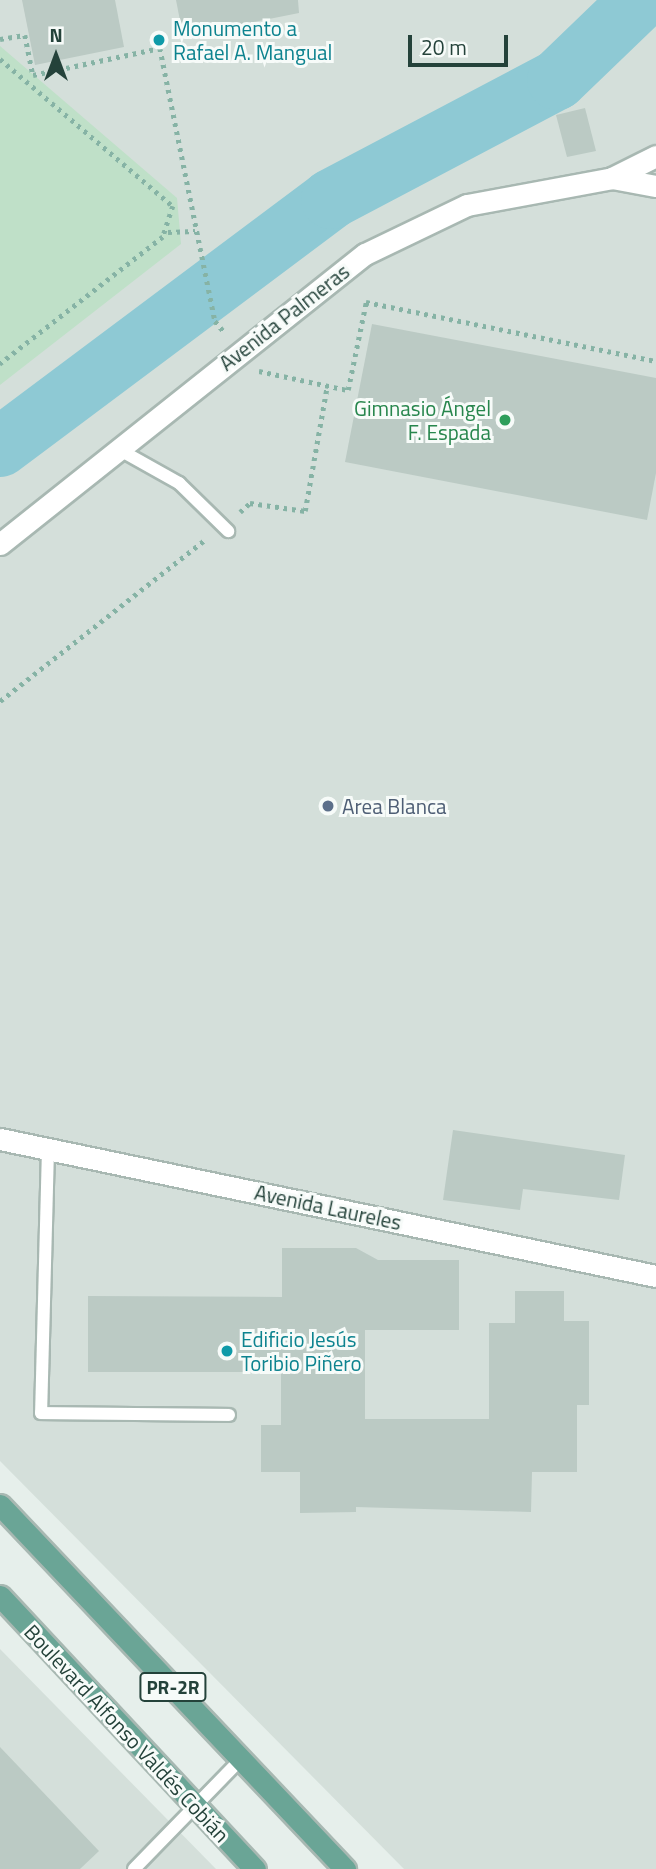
<!DOCTYPE html>
<meta charset="utf-8">
<style>
body{margin:0}
#map{position:relative;width:656px;height:1869px;overflow:hidden;background:#e6efeb;font-family:"Titillium Web",sans-serif}
div>[style]{position:absolute}
.built>*{inset:0;background:#d4dfda}
.green>*{inset:0;background:#bfe0c8}
.river>*{height:60px;margin:-30px;padding:0 30px;transform-origin:30px;border-radius:30px;background:#8ec9d4}
.building>*{inset:0;background:#bbcac4}
.path>*{height:4.5px;margin-top:-2.25px;transform-origin:0;background:repeating-linear-gradient(90deg,#86b3a5 0 3.5px,transparent 0 8.5px)}
.roads{filter:drop-shadow(2px 0 #a8b8b2) drop-shadow(-2px 0 #a8b8b2) drop-shadow(0 2px #a8b8b2) drop-shadow(0 -2px #a8b8b2)}
.lane>*{height:12px;margin:-6px;padding:0 6px;transform-origin:6px;border-radius:6px;background:#fff}
.street>*{height:21px;margin:-10.5px;padding:0 10.5px;transform-origin:10.5px;border-radius:10.5px;background:#fff}
.primary>*{height:21px;margin:-10.5px;padding:0 10.5px;transform-origin:10.5px;border-radius:10.5px;background:#6aa596}
.dots>*{width:19px;height:19px;translate:-50% -50%;box-sizing:border-box;border:4px solid #f7fbf9;border-radius:50%}
span{translate:-50% -50%;white-space:nowrap;text-align:center;line-height:1.15;-webkit-text-stroke:6px #f7fbf9;paint-order:stroke}
.shield-label span{padding:2px 5px;background:#f7fbf9;border:2px solid;border-radius:5px;-webkit-text-stroke-width:0}
.shield-label{font-size:19px;color:#24423a;font-weight:700}
.culture-label{font-size:21px;color:#0d838f}
.left{translate:0 -50%;text-align:left}
.street-label{font-size:21px;color:#24423a}
.leisure-label{font-size:21px;color:#27864d}
.right{translate:-100% -50%;text-align:right}
.service-label{font-size:21px;color:#4e5e75}
.north{position:absolute;left:21px;top:21px;width:70px;height:70px;-webkit-text-stroke:5px #f7fbf9;paint-order:stroke;rotate:0deg;font-size:19px;font-weight:700;line-height:28px;text-align:center;color:#24423a}
.north::after{content:'';display:block;margin:auto;width:24px;height:32px;background:#24423a;clip-path:polygon(50% 0,100% 100%,50% 72%,0 100%)}
.scale{position:absolute;left:408px;top:35px;width:100px;height:32px;box-sizing:border-box;border:4px solid #24423a;border-top:0;padding-left:9px;font-size:21px;line-height:24px;white-space:nowrap;color:#24423a;-webkit-text-stroke:5px #f7fbf9;paint-order:stroke}
</style>
<div id="map">
<div class="built">
<i style="clip-path:polygon(0 0,656px 0,656px 1869px,404px 1869px,0 1461px)"></i>
<i style="clip-path:polygon(0 1649px,216px 1869px,0 1869px)"></i>
</div>
<div class="green">
<i style="clip-path:polygon(0 46px,177px 198px,181px 244px,0 385px)"></i>
</div>
<div class="river">
<i style="left:0;top:447px;width:414px;rotate:-36.8deg"></i>
<i style="left:331px;top:199px;width:255px;rotate:-27.8deg"></i>
<i style="left:557px;top:80px;width:115px;rotate:-43.9deg"></i>
</div>
<div class="building">
<i style="clip-path:polygon(22px 0,115px 0,124px 47px,35px 65px)"></i>
<i style="clip-path:polygon(176px 0,298px 0,299px 13px,183px 36px)"></i>
<i style="clip-path:polygon(585px 108px,596px 151px,567px 157px,556px 115px)"></i>
<i style="clip-path:polygon(372px 324px,656px 378px,656px 473px,647px 520px,345px 462px)"></i>
<i style="clip-path:polygon(453px 1130px,625px 1155px,619px 1200px,523px 1189px,520px 1210px,443px 1200px)"></i>
<i style="clip-path:polygon(282px 1248px,356px 1248px,378px 1260px,459px 1260px,459px 1330px,365px 1330px,365px 1419px,489px 1419px,489px 1323px,515px 1323px,515px 1291px,564px 1291px,564px 1321px,589px 1321px,589px 1405px,577px 1405px,577px 1472px,532px 1472px,531px 1512px,356px 1507px,356px 1512px,300px 1513px,300px 1472px,261px 1472px,261px 1425px,281px 1425px,281px 1372px,88px 1372px,88px 1296px,282px 1297px)"></i>
<i style="clip-path:polygon(0 1747px,99px 1851px,80px 1869px,0 1869px)"></i>
</div>
<div class="path">
<i style="left:0;top:39px;width:25px;rotate:-9deg"></i>
<i style="left:25px;top:35px;width:41px;rotate:78.7deg"></i>
<i style="left:33px;top:75px;width:130px;rotate:-12deg"></i>
<i style="left:160px;top:48px;width:278px;rotate:78.6deg"></i>
<i style="left:215px;top:321px;width:16px;rotate:50deg"></i>
<i style="left:0;top:59px;width:227px;rotate:40.4deg"></i>
<i style="left:173px;top:206px;width:33px;rotate:108deg"></i>
<i style="left:163px;top:237px;width:207px;rotate:142.1deg"></i>
<i style="left:168px;top:232px;width:27px;rotate:-2deg"></i>
<i style="left:259px;top:371px;width:91px;rotate:12.1deg"></i>
<i style="left:348px;top:390px;width:90px;rotate:-78.4deg"></i>
<i style="left:366px;top:302px;width:296px;rotate:11.5deg"></i>
<i style="left:240px;top:512px;width:13px;rotate:-42deg"></i>
<i style="left:250px;top:503px;width:56px;rotate:8.3deg"></i>
<i style="left:305px;top:511px;width:127px;rotate:-80deg"></i>
<i style="left:0;top:701px;width:262px;rotate:-38.2deg"></i>
</div>
<div class="roads">
<div class="lane">
<i style="left:120px;top:450px;width:68px;rotate:29.2deg"></i>
<i style="left:179px;top:483px;width:69px;rotate:44.4deg"></i>
<i style="left:48px;top:1149px;width:264px;rotate:91.5deg"></i>
<i style="left:41px;top:1413px;width:188px;rotate:0.6deg"></i>
<i style="left:134px;top:1869px;width:153px;rotate:-45.8deg"></i>
</div>
<div class="street">
<i style="left:612px;top:178px;width:49px;rotate:-26.6deg"></i>
<i style="left:0;top:544px;width:466px;rotate:-38.5deg"></i>
<i style="left:365px;top:254px;width:113px;rotate:-25.7deg"></i>
<i style="left:467px;top:205px;width:147px;rotate:-10.5deg"></i>
<i style="left:612px;top:178px;width:45px;rotate:10.3deg"></i>
<i style="left:0;top:1139px;width:670px;rotate:11.8deg"></i>
</div>
<div class="primary">
<i style="left:0;top:1505px;width:502px;rotate:46.54deg"></i>
<i style="left:0;top:1596px;width:374px;rotate:47deg"></i>
</div>
</div>
<div class="dots">
<i style="left:159px;top:40px;background:#0f9aa8"></i>
<i style="left:505px;top:420px;background:#2e9e5b"></i>
<i style="left:328px;top:806px;background:#5c6f8a"></i>
<i style="left:227px;top:1351px;background:#0f9aa8"></i>
</div>
<div class="shield-label">
<span style="left:173px;top:1687px">PR-2R</span>
</div>
<div class="culture-label">
<span class="left" style="left:173px;top:40px">Monumento a<br>Rafael A. Mangual</span>
<span class="left" style="left:241px;top:1351px">Edificio Jesús<br>Toribio Piñero</span>
</div>
<div class="street-label">
<span style="left:284px;top:317px;rotate:-38deg">Avenida Palmeras</span>
<span style="left:328px;top:1207px;rotate:12deg">Avenida Laureles</span>
<span style="left:127px;top:1733px;rotate:47deg">Boulevard Alfonso Valdés Cobián</span>
</div>
<div class="leisure-label">
<span class="right" style="left:491px;top:420px">Gimnasio Ángel<br>F. Espada</span>
</div>
<div class="service-label">
<span class="left" style="left:342px;top:806px">Area Blanca</span>
</div>
<div class="north">N</div>
<div class="scale">20 m</div>
</div>
